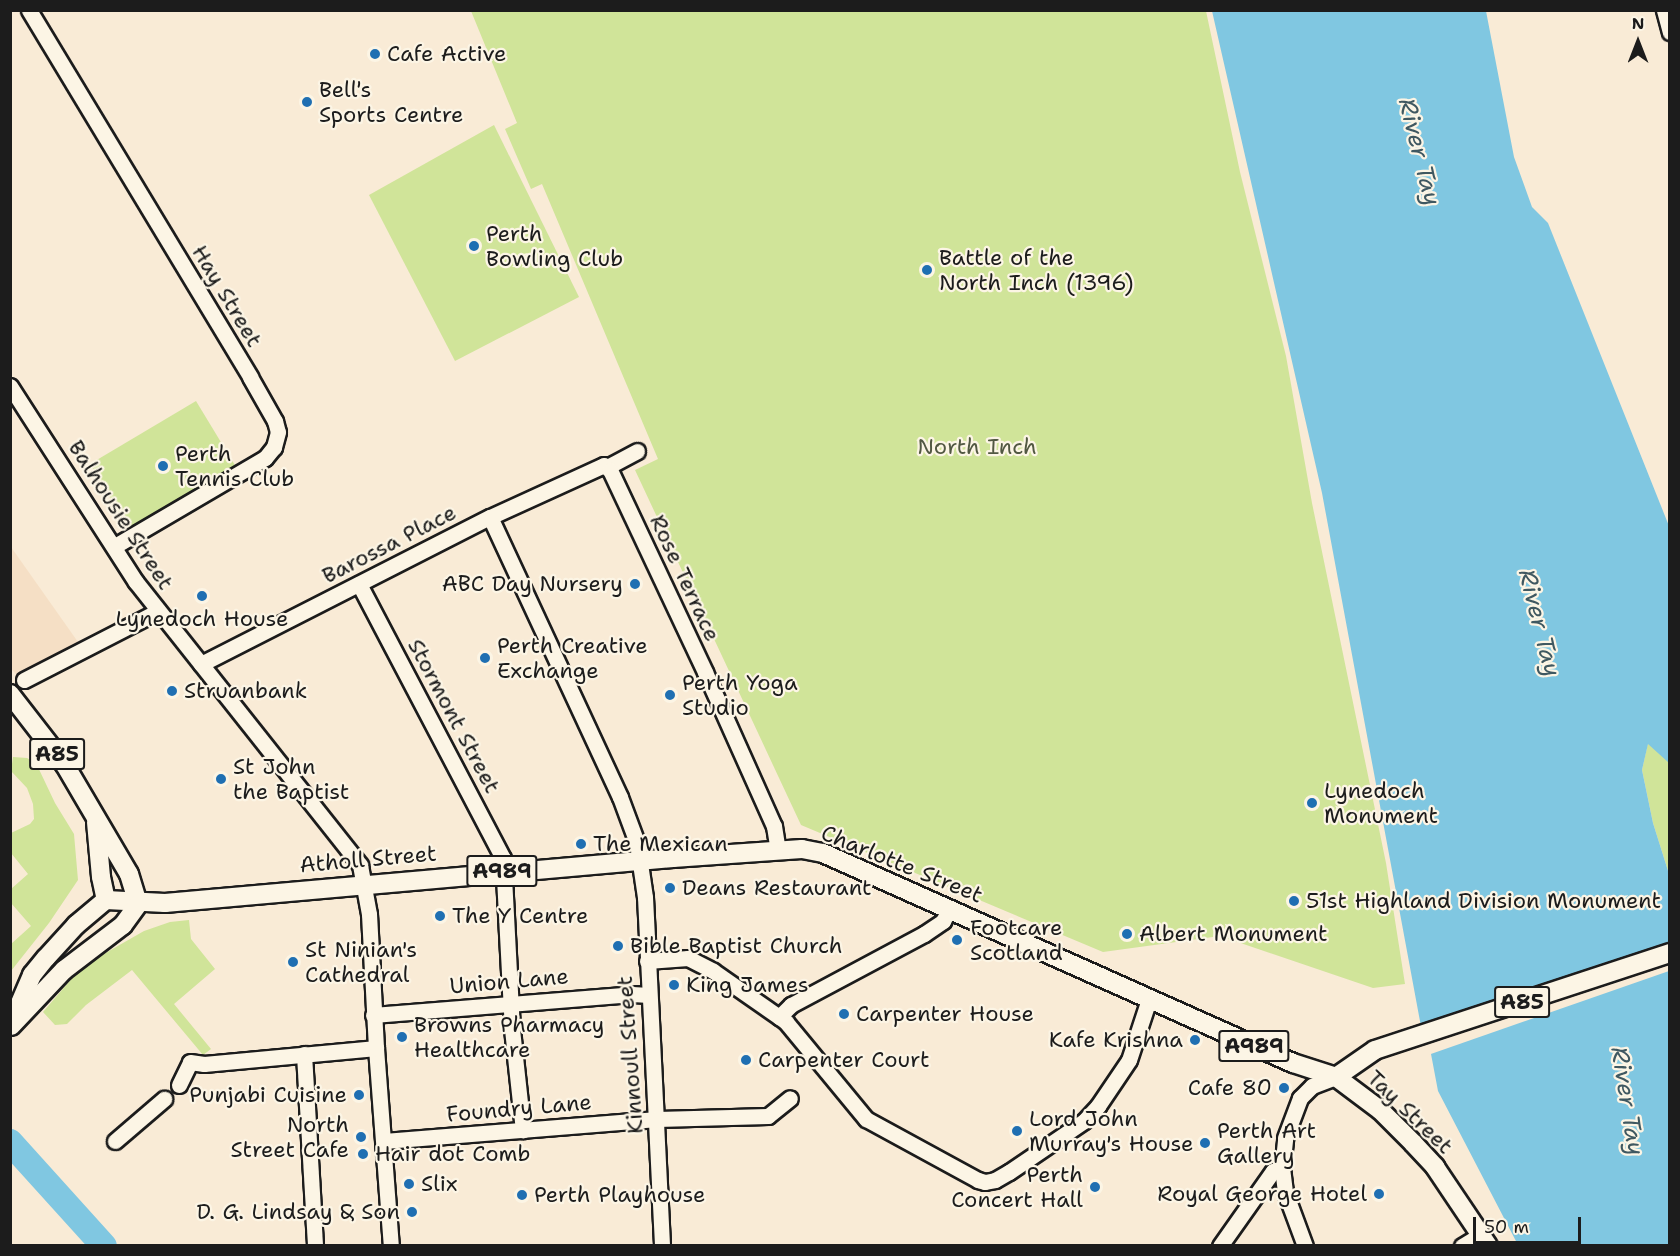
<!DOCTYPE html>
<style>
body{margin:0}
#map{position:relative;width:1680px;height:1256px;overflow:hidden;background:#f9ebd6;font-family:"Shantell Sans",sans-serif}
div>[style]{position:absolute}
.built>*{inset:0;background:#f5dfc5}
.green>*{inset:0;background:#d0e499}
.water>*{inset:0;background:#80c7e1}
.pier>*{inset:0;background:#f9ebd6}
.river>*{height:26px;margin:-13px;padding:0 13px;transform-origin:13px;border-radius:13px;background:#80c7e1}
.roads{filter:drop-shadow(2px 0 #1c1c1c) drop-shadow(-2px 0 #1c1c1c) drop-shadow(0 2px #1c1c1c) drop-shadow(0 -2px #1c1c1c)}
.minor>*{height:15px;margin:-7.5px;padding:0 7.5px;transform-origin:7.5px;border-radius:7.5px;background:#fcf5e5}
.major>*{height:18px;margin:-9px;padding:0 9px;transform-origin:9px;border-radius:9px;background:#fcf5e5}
.dots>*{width:16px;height:16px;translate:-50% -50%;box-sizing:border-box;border:3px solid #fcf5e5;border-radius:50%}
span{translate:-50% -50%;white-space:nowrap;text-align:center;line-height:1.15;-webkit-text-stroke:4.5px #fcf5e5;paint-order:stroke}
.shield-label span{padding:2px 4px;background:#fcf5e5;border:2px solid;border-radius:4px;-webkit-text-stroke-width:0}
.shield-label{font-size:21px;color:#1c1c1c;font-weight:700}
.poi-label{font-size:22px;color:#1c1c1c}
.left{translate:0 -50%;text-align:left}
.right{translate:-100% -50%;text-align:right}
.street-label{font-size:22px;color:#1c1c1c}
.park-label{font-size:22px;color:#525842}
.water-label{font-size:24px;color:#3f5861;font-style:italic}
.frame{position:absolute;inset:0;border:12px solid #1c1c1c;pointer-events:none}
.north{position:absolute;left:1608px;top:12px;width:60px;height:60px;-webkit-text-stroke:4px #fcf5e5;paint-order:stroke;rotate:0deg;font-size:16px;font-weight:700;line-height:24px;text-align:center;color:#1c1c1c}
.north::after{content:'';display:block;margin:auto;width:21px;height:27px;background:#1c1c1c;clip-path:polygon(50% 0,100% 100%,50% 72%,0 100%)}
.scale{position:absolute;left:1473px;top:1217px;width:108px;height:27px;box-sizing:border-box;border:3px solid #1c1c1c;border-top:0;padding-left:8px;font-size:18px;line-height:21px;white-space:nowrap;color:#1c1c1c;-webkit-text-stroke:4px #fcf5e5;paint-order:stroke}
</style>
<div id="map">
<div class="built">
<i style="clip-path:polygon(11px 547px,78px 642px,16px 674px,10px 668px)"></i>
</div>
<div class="green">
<i style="clip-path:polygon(471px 11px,1206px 11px,1240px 172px,1286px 356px,1312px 503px,1386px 863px,1405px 984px,1373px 988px,1220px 936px,1103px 952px,801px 825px,635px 470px,658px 459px,542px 184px,531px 189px,505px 129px,517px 123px)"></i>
<i style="clip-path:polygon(494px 125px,579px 297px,455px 361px,369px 195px)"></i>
<i style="clip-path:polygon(196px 401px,236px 467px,130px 531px,90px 464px)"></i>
<i style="clip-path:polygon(1648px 743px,1669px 761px,1669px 874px,1653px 823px,1642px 770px)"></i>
<i style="clip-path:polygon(13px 757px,27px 758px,36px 763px,55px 803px,74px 834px,78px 880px,49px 923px,11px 971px,11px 944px,31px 926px,11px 903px,11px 889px,28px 874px,11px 853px,11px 833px,30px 824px,34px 819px,33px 804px,27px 788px,11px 771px)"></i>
<i style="clip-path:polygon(189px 920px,191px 939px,215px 969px,174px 1004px,211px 1049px,203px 1055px,132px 970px,86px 1005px,67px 1024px,55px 1025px,43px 1012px,73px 977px,95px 959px,144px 931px,170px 922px)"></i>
</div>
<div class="water">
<i style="clip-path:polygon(1212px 11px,1486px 11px,1514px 157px,1532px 207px,1548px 223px,1669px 526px,1669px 763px,1648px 744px,1642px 770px,1653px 823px,1669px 874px,1669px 1245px,1518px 1245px,1438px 1091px,1431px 1054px,1422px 1032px,1322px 493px)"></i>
</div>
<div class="pier">
<i style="clip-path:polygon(1669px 946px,1669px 971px,1428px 1055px,1419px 1033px)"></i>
</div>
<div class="river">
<i style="left:10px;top:1142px;width:140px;rotate:47.9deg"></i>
</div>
<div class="roads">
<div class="minor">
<i style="left:29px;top:10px;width:428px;rotate:58.9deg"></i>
<i style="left:250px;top:377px;width:51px;rotate:60.4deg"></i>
<i style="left:275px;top:421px;width:11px;rotate:75deg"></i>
<i style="left:278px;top:432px;width:16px;rotate:105deg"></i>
<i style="left:274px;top:447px;width:14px;rotate:129deg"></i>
<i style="left:265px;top:458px;width:174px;rotate:149.6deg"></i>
<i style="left:1664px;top:10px;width:23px;rotate:75deg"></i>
<i style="left:10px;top:386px;width:233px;rotate:57.3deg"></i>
<i style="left:136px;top:582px;width:361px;rotate:51.6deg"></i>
<i style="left:360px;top:865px;width:50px;rotate:79.6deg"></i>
<i style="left:369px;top:914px;width:134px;rotate:87deg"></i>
<i style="left:376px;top:1048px;width:199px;rotate:85.7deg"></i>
<i style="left:607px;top:467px;width:34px;rotate:-28deg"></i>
<i style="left:490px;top:517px;width:309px;rotate:65.1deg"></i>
<i style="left:620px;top:797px;width:49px;rotate:69.7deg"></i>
<i style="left:637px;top:843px;width:55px;rotate:81.6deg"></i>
<i style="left:645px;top:897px;width:349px;rotate:87.2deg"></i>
<i style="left:359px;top:584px;width:310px;rotate:62.3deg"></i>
<i style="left:503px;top:858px;width:171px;rotate:87deg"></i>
<i style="left:512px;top:1029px;width:102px;rotate:83.8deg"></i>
<i style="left:201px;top:664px;width:324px;rotate:-27deg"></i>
<i style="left:490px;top:517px;width:125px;rotate:-24.5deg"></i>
<i style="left:604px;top:465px;width:8px;rotate:40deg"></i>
<i style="left:610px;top:470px;width:223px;rotate:64.8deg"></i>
<i style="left:705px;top:672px;width:169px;rotate:65.9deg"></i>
<i style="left:774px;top:826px;width:25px;rotate:81deg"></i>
<i style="left:24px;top:680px;width:151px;rotate:-27.2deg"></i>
<i style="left:647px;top:961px;width:41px;rotate:-4.2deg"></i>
<i style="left:688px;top:958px;width:28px;rotate:27deg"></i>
<i style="left:713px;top:971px;width:89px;rotate:34.9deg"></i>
<i style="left:786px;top:1022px;width:126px;rotate:50.5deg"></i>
<i style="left:866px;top:1119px;width:128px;rotate:28.6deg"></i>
<i style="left:978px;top:1180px;width:7px;rotate:16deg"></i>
<i style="left:985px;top:1182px;width:10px;rotate:-11deg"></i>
<i style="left:995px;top:1180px;width:16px;rotate:-30deg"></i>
<i style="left:1009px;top:1172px;width:91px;rotate:-34.2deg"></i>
<i style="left:1084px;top:1121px;width:21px;rotate:-47deg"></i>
<i style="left:1098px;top:1106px;width:55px;rotate:-56deg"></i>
<i style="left:1129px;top:1060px;width:64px;rotate:-71.8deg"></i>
<i style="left:373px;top:1015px;width:260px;rotate:-4.6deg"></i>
<i style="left:632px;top:994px;width:17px;rotate:3deg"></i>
<i style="left:779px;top:1017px;width:17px;rotate:-45deg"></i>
<i style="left:791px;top:1005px;width:151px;rotate:-28.1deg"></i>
<i style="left:924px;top:934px;width:23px;rotate:-34deg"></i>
<i style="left:943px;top:921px;width:15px;rotate:-62deg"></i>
<i style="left:304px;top:1054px;width:192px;rotate:86.7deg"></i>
<i style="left:179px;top:1085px;width:25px;rotate:-64deg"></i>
<i style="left:190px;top:1062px;width:14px;rotate:8deg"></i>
<i style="left:204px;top:1064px;width:173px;rotate:-5.3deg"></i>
<i style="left:115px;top:1141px;width:65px;rotate:-40.6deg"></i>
<i style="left:384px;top:1141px;width:274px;rotate:-4.6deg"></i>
<i style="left:657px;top:1119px;width:111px;rotate:-1.5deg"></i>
<i style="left:768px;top:1116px;width:28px;rotate:-39deg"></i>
<i style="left:1220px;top:1246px;width:92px;rotate:-54.8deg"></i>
<i style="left:1273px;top:1171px;width:9px;rotate:-13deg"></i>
<i style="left:1305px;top:1246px;width:58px;rotate:-110.3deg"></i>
<i style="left:1285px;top:1192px;width:23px;rotate:-97deg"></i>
<i style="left:1282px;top:1169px;width:31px;rotate:-84deg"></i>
<i style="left:1285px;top:1138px;width:43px;rotate:-69.4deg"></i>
<i style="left:1300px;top:1098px;width:17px;rotate:-45deg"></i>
<i style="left:1312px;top:1086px;width:26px;rotate:-21deg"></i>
<i style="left:1462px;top:1246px;width:23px;rotate:-31deg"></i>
</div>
<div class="major">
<i style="left:10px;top:694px;width:90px;rotate:52.2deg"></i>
<i style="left:65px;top:765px;width:126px;rotate:59.6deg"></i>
<i style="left:129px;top:874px;width:31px;rotate:73deg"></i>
<i style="left:96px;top:822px;width:55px;rotate:84.8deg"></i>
<i style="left:101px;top:877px;width:24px;rotate:78deg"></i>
<i style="left:106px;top:900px;width:59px;rotate:2.9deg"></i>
<i style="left:165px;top:903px;width:510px;rotate:-5.06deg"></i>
<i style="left:673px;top:858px;width:129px;rotate:-4deg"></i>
<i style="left:802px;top:849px;width:21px;rotate:11deg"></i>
<i style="left:823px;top:853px;width:515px;rotate:24.08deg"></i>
<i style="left:1293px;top:1063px;width:45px;rotate:18deg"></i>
<i style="left:1336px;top:1077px;width:55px;rotate:36.9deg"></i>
<i style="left:1380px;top:1110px;width:47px;rotate:45deg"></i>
<i style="left:1413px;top:1143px;width:33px;rotate:47deg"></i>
<i style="left:1435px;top:1167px;width:95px;rotate:56.1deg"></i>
<i style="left:14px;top:1017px;width:46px;rotate:-66.8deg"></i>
<i style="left:32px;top:975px;width:22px;rotate:-51deg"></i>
<i style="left:46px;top:958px;width:45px;rotate:-47.7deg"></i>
<i style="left:76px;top:925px;width:39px;rotate:-40deg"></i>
<i style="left:11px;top:1026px;width:77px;rotate:-46.6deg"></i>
<i style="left:64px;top:970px;width:74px;rotate:-37.3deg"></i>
<i style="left:123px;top:925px;width:26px;rotate:-54deg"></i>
<i style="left:1336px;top:1077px;width:47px;rotate:-34.7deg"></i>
<i style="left:1375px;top:1050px;width:311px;rotate:-18.2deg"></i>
</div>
</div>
<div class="dots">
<i style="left:375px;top:54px;background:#1f6fb2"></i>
<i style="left:307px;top:102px;background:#1f6fb2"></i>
<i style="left:474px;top:246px;background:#1f6fb2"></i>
<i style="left:927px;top:270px;background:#1f6fb2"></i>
<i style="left:163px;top:466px;background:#1f6fb2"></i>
<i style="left:635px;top:584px;background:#1f6fb2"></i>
<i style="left:202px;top:596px;background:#1f6fb2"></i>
<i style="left:485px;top:658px;background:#1f6fb2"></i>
<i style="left:172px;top:691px;background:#1f6fb2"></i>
<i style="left:670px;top:695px;background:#1f6fb2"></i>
<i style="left:221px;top:779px;background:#1f6fb2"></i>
<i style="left:1312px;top:803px;background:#1f6fb2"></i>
<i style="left:581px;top:844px;background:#1f6fb2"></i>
<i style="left:670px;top:888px;background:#1f6fb2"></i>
<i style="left:1294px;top:901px;background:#1f6fb2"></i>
<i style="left:440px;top:916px;background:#1f6fb2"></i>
<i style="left:1127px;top:934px;background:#1f6fb2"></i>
<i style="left:957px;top:940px;background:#1f6fb2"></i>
<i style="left:618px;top:946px;background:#1f6fb2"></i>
<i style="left:293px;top:962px;background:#1f6fb2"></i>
<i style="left:674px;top:985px;background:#1f6fb2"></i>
<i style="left:844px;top:1014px;background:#1f6fb2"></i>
<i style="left:402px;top:1037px;background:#1f6fb2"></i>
<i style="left:1195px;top:1040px;background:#1f6fb2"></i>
<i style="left:746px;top:1060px;background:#1f6fb2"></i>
<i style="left:1284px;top:1088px;background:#1f6fb2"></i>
<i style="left:359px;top:1095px;background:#1f6fb2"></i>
<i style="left:1017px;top:1131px;background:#1f6fb2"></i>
<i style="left:361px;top:1137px;background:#1f6fb2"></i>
<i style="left:1205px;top:1143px;background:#1f6fb2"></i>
<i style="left:363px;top:1154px;background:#1f6fb2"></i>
<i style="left:409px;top:1184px;background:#1f6fb2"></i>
<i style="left:1095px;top:1187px;background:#1f6fb2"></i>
<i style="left:1379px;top:1194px;background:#1f6fb2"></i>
<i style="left:522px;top:1195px;background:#1f6fb2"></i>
<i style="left:412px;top:1212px;background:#1f6fb2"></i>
</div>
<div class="shield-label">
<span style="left:57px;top:754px">A85</span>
<span style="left:502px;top:871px">A989</span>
<span style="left:1522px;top:1002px">A85</span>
<span style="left:1254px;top:1046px">A989</span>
</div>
<div class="poi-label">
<span class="left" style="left:387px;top:54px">Cafe Active</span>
<span class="left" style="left:319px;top:102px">Bell's<br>Sports Centre</span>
<span class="left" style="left:486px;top:246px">Perth<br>Bowling Club</span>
<span class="left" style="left:939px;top:270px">Battle of the<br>North Inch (1396)</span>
<span class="left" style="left:175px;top:466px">Perth<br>Tennis Club</span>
<span class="right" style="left:623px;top:584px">ABC Day Nursery</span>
<span style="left:202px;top:619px">Lynedoch House</span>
<span class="left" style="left:497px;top:658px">Perth Creative<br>Exchange</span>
<span class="left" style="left:682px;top:695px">Perth Yoga<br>Studio</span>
<span class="left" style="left:184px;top:691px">Struanbank</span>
<span class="left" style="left:233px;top:779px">St John<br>the Baptist</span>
<span class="left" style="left:1324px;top:803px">Lynedoch<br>Monument</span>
<span class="left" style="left:593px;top:844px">The Mexican</span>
<span class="left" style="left:682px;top:888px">Deans Restaurant</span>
<span class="left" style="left:1306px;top:901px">51st Highland Division Monument</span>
<span class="left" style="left:452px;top:916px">The Y Centre</span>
<span class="left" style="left:970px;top:940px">Footcare<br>Scotland</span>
<span class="left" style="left:1139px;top:934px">Albert Monument</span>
<span class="left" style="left:630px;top:946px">Bible Baptist Church</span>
<span class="left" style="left:305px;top:962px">St Ninian's<br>Cathedral</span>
<span class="left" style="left:686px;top:985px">King James</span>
<span class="left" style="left:856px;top:1014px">Carpenter House</span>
<span class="left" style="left:414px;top:1037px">Browns Pharmacy<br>Healthcare</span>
<span class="right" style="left:1183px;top:1040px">Kafe Krishna</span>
<span class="left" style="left:758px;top:1060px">Carpenter Court</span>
<span class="right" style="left:1272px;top:1088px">Cafe 80</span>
<span class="right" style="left:347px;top:1095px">Punjabi Cuisine</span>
<span class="left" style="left:1029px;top:1131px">Lord John<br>Murray's House</span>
<span class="right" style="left:349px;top:1137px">North<br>Street Cafe</span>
<span class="left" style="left:1217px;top:1143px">Perth Art<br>Gallery</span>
<span class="left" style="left:375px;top:1154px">Hair dot Comb</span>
<span class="right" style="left:1083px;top:1187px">Perth<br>Concert Hall</span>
<span class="left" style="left:421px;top:1184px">Slix</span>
<span class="right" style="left:1367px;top:1194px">Royal George Hotel</span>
<span class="left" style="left:534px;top:1195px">Perth Playhouse</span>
<span class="right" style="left:400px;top:1212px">D. G. Lindsay &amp; Son</span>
</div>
<div class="street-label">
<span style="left:227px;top:296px;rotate:59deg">Hay Street</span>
<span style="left:121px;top:515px;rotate:57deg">Balhousie Street</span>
<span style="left:389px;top:544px;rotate:-27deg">Barossa Place</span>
<span style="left:685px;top:578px;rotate:65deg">Rose Terrace</span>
<span style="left:454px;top:716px;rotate:62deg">Stormont Street</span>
<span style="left:368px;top:859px;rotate:-5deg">Atholl Street</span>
<span style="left:902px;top:864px;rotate:22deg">Charlotte Street</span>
<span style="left:509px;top:981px;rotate:-5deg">Union Lane</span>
<span style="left:630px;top:1055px;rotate:-94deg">Kinnoull Street</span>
<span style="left:519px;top:1108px;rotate:-5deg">Foundry Lane</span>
<span style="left:1410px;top:1112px;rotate:44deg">Tay Street</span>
</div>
<div class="park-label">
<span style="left:977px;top:447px">North Inch</span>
</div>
<div class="water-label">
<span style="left:1419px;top:152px;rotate:76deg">River Tay</span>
<span style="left:1539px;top:623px;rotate:76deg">River Tay</span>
<span style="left:1627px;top:1101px;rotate:81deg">River Tay</span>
</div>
<div class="frame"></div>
<div class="north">N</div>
<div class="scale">50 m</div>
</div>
